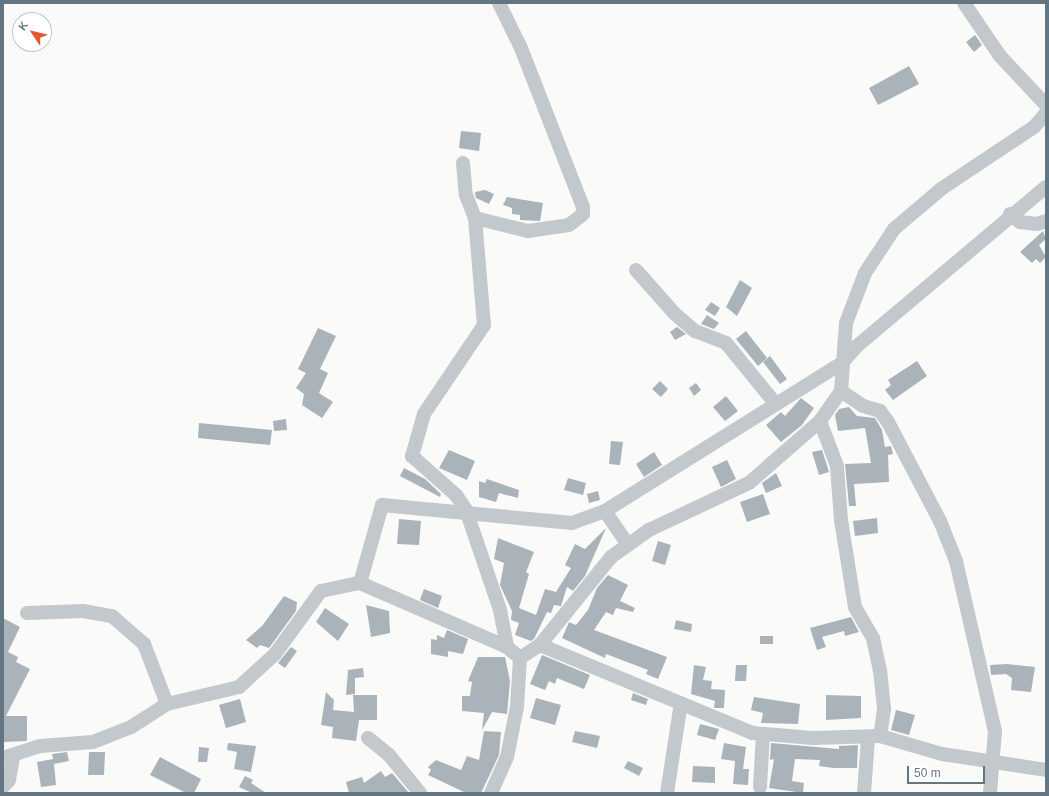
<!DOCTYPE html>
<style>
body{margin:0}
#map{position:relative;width:1049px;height:796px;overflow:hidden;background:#fafaf8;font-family:Arial,sans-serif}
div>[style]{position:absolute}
.building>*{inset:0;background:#aab3b9}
.minor>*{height:14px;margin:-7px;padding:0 7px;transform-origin:7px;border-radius:7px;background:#c3c8cc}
span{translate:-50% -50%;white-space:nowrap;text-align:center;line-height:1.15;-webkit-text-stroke:4px #fff;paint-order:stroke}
.frame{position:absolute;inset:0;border:4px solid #657683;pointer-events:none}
.north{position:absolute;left:12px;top:12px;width:40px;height:40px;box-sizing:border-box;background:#fff;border:1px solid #c1c8cd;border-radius:50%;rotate:305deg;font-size:11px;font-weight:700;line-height:16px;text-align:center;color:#657683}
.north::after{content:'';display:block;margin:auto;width:14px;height:18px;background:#e4572e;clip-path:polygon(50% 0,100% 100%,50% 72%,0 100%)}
.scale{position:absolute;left:907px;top:766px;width:78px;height:18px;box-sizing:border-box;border:2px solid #657683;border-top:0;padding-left:5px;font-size:12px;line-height:14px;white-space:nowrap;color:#657683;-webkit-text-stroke:3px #fff;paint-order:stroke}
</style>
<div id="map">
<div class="building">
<i style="clip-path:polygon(975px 35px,982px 45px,974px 52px,966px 42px)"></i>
<i style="clip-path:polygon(909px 66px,919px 84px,878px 105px,869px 88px)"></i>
<i style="clip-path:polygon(461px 131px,481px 133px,479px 151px,459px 148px)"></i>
<i style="clip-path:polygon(485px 190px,494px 194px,489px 204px,476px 198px,475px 192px)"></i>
<i style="clip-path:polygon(507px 197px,543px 203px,540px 221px,520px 220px,520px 215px,512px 214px,512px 208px,503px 205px)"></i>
<i style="clip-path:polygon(1043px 231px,1046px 239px,1039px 245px,1046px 257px,1040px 263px,1036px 259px,1032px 263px,1020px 252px)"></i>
<i style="clip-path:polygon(740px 280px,752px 288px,737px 316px,726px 307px)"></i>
<i style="clip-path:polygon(711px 302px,720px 308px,715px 316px,705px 310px)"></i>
<i style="clip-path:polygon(707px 315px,719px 323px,714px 329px,701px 324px)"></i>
<i style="clip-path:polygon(677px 327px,686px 334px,675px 340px,670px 332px)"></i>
<i style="clip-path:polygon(318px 328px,336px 336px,320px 369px,328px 373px,319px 393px,333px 402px,322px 418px,302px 405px,304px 394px,296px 388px,306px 373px,298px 369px)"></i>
<i style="clip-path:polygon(746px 331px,767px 358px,758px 366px,736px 339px)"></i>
<i style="clip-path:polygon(770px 356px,787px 379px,780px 384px,763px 362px)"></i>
<i style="clip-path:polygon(917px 361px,927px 376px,893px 400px,885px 390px,891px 385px,888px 380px)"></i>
<i style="clip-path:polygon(660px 381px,668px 389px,661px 397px,652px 389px)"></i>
<i style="clip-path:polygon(696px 383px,701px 390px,694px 396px,689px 388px)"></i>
<i style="clip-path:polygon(726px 396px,738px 411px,725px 421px,713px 407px)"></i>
<i style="clip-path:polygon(801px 398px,814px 408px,802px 425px,781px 442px,766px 425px,781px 412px,785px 416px)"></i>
<i style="clip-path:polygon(849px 407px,857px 416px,875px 418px,882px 430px,885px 447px,891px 446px,893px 454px,888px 455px,889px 482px,854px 484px,856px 506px,849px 506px,845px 464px,871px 463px,865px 428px,838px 431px,835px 415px,839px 409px)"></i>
<i style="clip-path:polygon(286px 419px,287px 430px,274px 431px,273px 421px)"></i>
<i style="clip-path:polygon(199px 423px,272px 430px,270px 445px,198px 438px)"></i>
<i style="clip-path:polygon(611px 441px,623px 442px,620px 465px,609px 464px)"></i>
<i style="clip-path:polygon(449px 450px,475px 461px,467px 480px,439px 468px)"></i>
<i style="clip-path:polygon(822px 450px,829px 472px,819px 475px,812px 452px)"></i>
<i style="clip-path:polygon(654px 452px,662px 465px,644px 477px,636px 464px)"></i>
<i style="clip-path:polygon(727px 460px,736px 479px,721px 487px,712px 467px)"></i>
<i style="clip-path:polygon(404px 468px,425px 479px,441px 494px,440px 497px,400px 476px)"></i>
<i style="clip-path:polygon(776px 473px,782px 486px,766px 493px,762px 483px)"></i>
<i style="clip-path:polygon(568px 478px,586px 483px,583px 495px,564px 490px)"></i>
<i style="clip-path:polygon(487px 479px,519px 490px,518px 498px,499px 493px,496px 502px,479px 497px,479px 481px,485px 483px)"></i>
<i style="clip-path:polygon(598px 491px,600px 500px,589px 503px,587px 494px)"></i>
<i style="clip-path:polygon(763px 494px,770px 514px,747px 522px,740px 502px)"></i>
<i style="clip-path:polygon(877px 518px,878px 533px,855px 536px,853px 521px)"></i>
<i style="clip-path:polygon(399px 519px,421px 521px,419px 545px,397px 544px)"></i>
<i style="clip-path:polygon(606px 528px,585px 576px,573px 591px,567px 587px,561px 606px,554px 605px,551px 613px,547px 612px,534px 639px,531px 641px,515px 635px,519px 623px,511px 620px,512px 611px,500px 585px,504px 563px,494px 559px,498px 538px,534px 552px,526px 572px,529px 574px,519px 608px,536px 615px,545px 589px,556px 592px,571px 568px,565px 565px,575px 544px,585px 549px)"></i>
<i style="clip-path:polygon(658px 541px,671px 545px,665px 565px,652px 561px)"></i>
<i style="clip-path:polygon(608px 575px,628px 585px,620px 601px,635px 608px,633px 612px,616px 608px,613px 615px,606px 612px,594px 630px,667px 657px,658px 679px,646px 674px,648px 670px,606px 654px,605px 658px,562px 638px,569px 622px,576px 625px,588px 610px,597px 588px)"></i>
<i style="clip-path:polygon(424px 589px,442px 596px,438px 608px,420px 600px)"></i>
<i style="clip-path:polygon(284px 596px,297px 602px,296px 611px,269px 648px,260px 645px,257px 648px,246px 640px,262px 626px)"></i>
<i style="clip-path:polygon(366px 605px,389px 611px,390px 633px,371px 637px)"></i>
<i style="clip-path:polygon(325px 608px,349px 624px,338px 641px,316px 622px)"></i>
<i style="clip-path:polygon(851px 617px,859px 632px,845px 636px,844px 631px,822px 637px,826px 647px,817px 650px,810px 628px)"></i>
<i style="clip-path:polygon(3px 618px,20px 627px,8px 652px,18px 657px,16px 662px,30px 669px,6px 716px,27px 716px,27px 741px,3px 742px)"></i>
<i style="clip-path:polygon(676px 620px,692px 624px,691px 632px,674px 629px)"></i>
<i style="clip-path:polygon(447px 630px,468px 639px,463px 654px,448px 651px,448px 657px,431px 654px,431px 639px,437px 640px,437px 635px,444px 638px)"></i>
<i style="clip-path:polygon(760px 636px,773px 636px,773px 644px,760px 644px)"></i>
<i style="clip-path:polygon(291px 647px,297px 651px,285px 668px,278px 663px)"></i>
<i style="clip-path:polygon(542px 655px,590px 675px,584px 689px,557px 678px,555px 684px,549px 681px,545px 690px,530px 684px)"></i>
<i style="clip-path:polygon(478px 657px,505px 657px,510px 681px,507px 714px,492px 712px,482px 730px,484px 713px,462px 711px,462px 696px,470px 696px,472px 682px,468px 681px)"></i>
<i style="clip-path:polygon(1007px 664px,1035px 667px,1031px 692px,1011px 690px,1012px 678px,1006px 674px,991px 675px,990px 665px)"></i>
<i style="clip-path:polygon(694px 665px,706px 667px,703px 680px,712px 681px,711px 689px,725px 690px,724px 708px,714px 708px,715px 701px,691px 694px)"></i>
<i style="clip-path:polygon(736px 665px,747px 665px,746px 681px,735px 681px)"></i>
<i style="clip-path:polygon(363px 668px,364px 677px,355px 678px,355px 694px,346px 695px,348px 670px)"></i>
<i style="clip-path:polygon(326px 692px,334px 700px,333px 710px,354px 712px,353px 695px,377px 695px,377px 720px,359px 720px,356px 741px,332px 738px,333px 727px,321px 725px)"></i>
<i style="clip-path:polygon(633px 693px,648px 699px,646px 705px,631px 700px)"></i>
<i style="clip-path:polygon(826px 695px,861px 696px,861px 718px,826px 720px)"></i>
<i style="clip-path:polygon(754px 697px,800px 704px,798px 724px,761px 723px,763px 713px,751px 710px)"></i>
<i style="clip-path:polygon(536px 698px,561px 705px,555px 725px,530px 718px)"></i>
<i style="clip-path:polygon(240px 699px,246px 722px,226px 728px,219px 705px)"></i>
<i style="clip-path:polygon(896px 710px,915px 715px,909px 735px,891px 730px)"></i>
<i style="clip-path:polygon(700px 724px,719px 729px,715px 740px,697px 735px)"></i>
<i style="clip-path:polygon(484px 731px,501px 732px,499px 755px,481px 793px,466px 793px,428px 775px,431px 770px,428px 767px,436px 760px,461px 770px,467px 756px,479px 760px)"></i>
<i style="clip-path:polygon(575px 731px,600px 736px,597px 748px,572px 742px)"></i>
<i style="clip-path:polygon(228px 743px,256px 746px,251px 772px,234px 769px,237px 752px,227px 750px)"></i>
<i style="clip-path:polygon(724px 743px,746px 747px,743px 769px,749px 769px,748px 785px,733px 784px,735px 761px,721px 759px)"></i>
<i style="clip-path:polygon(771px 743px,839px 749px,839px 746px,858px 745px,857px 768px,833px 768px,819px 766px,820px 760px,795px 759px,792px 781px,804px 783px,803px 793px,769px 788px,774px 759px,770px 760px)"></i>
<i style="clip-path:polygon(199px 747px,209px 748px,207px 762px,198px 762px)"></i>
<i style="clip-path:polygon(67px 752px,69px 761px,54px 764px,56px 785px,41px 787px,37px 762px,53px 759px,52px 754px)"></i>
<i style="clip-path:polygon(89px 752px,105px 752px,104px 775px,88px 775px)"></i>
<i style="clip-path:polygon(160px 757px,201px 779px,194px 793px,186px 793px,150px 775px)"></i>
<i style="clip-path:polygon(628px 761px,643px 768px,639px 776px,624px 768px)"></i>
<i style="clip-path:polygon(693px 766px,715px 767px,715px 783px,692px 782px)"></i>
<i style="clip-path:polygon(381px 771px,385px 777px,392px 773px,409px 793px,349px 793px,346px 782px,362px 777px,364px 783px)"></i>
<i style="clip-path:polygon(245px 776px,253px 780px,251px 783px,266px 793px,252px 793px,239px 787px)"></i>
</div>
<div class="minor">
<i style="left:964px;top:3px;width:64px;rotate:55.8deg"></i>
<i style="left:1000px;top:56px;width:67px;rotate:46.8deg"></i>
<i style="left:463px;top:163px;width:32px;rotate:85deg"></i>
<i style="left:466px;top:195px;width:25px;rotate:69deg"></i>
<i style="left:475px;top:218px;width:107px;rotate:85.2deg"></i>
<i style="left:484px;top:325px;width:107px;rotate:124deg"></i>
<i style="left:424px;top:414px;width:44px;rotate:105.9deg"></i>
<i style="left:412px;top:456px;width:59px;rotate:41.6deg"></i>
<i style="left:456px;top:495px;width:18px;rotate:56deg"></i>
<i style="left:466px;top:510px;width:106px;rotate:71.2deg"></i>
<i style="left:500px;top:610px;width:38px;rotate:79deg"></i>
<i style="left:1010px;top:214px;width:13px;rotate:39deg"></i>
<i style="left:1020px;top:222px;width:17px;rotate:7deg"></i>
<i style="left:1037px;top:224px;width:9px;rotate:-18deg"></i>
<i style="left:475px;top:218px;width:55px;rotate:13.8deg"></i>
<i style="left:528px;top:231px;width:41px;rotate:-8.3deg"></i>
<i style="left:569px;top:225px;width:18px;rotate:-38deg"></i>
<i style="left:583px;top:214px;width:7px;rotate:-90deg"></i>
<i style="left:583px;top:207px;width:171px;rotate:-111.3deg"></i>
<i style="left:521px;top:48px;width:50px;rotate:-116.1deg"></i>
<i style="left:636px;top:270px;width:57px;rotate:48.5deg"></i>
<i style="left:674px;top:313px;width:28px;rotate:41deg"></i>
<i style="left:695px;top:331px;width:33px;rotate:21deg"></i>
<i style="left:726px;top:343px;width:77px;rotate:50.8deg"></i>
<i style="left:841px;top:391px;width:27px;rotate:34deg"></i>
<i style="left:863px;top:406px;width:18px;rotate:16deg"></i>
<i style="left:880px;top:411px;width:14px;rotate:54deg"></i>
<i style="left:888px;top:422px;width:112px;rotate:62.3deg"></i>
<i style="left:940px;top:521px;width:43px;rotate:68.2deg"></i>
<i style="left:956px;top:561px;width:174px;rotate:77.1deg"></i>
<i style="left:995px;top:731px;width:62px;rotate:94.6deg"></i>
<i style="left:820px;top:421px;width:48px;rotate:69.3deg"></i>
<i style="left:837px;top:466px;width:54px;rotate:85.8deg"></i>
<i style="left:841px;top:520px;width:88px;rotate:80.9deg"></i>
<i style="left:855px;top:607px;width:36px;rotate:60deg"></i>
<i style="left:873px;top:638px;width:33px;rotate:78deg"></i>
<i style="left:880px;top:670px;width:39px;rotate:84deg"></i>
<i style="left:884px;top:709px;width:27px;rotate:98deg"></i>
<i style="left:605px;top:511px;width:41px;rotate:55.9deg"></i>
<i style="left:360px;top:583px;width:81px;rotate:-74.2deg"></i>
<i style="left:382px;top:505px;width:191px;rotate:5.4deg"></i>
<i style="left:572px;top:523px;width:35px;rotate:-20deg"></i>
<i style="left:605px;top:511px;width:281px;rotate:-32deg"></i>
<i style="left:843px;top:362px;width:21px;rotate:-49deg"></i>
<i style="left:857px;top:346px;width:247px;rotate:-40.1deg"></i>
<i style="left:27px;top:613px;width:56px;rotate:-2deg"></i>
<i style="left:83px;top:611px;width:29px;rotate:10deg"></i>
<i style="left:112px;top:616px;width:43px;rotate:41.2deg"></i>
<i style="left:144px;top:644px;width:64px;rotate:69deg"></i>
<i style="left:540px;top:645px;width:230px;rotate:22.5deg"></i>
<i style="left:752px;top:733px;width:61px;rotate:4.7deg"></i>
<i style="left:813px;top:738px;width:67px;rotate:-1.7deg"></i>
<i style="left:880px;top:736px;width:65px;rotate:16.2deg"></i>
<i style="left:942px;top:754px;width:105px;rotate:8.7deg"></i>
<i style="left:368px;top:738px;width:27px;rotate:39deg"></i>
<i style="left:389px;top:755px;width:49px;rotate:50.8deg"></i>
<i style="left:3px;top:758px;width:39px;rotate:-18deg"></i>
<i style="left:40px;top:746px;width:53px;rotate:-4.3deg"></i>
<i style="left:93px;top:742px;width:41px;rotate:-21.5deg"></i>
<i style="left:131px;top:727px;width:43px;rotate:-32.6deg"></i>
<i style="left:167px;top:704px;width:74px;rotate:-13.3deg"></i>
<i style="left:239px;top:687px;width:49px;rotate:-42.5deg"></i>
<i style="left:275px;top:654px;width:78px;rotate:-53.9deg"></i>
<i style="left:321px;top:591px;width:40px;rotate:-12deg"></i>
<i style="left:360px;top:583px;width:160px;rotate:23.5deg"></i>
<i style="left:507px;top:647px;width:17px;rotate:40deg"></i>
<i style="left:3px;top:787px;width:9px;rotate:-49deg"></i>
<i style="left:9px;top:780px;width:23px;rotate:-80deg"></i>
<i style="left:760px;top:787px;width:53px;rotate:-86.8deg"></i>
<i style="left:491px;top:793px;width:39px;rotate:-66deg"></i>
<i style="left:507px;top:757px;width:51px;rotate:-78.7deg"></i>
<i style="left:517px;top:707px;width:49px;rotate:-86.5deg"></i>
<i style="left:520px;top:658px;width:24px;rotate:-33deg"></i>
<i style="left:540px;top:645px;width:113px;rotate:-51.1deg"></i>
<i style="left:611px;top:557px;width:47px;rotate:-35.4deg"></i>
<i style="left:649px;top:530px;width:110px;rotate:-25.2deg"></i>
<i style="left:749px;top:483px;width:94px;rotate:-41.1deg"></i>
<i style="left:820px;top:421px;width:37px;rotate:-55deg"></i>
<i style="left:841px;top:391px;width:68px;rotate:-85.8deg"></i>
<i style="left:846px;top:323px;width:53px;rotate:-69.2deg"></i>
<i style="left:865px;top:273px;width:53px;rotate:-56.6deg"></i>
<i style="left:894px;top:229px;width:62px;rotate:-40.4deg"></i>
<i style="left:941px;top:189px;width:112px;rotate:-33.7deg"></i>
<i style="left:1034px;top:127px;width:18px;rotate:-49deg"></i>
<i style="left:667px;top:793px;width:91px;rotate:-81.2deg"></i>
<i style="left:864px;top:793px;width:54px;rotate:-85.8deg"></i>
</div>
<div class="frame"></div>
<div class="north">K</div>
<div class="scale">50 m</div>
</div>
